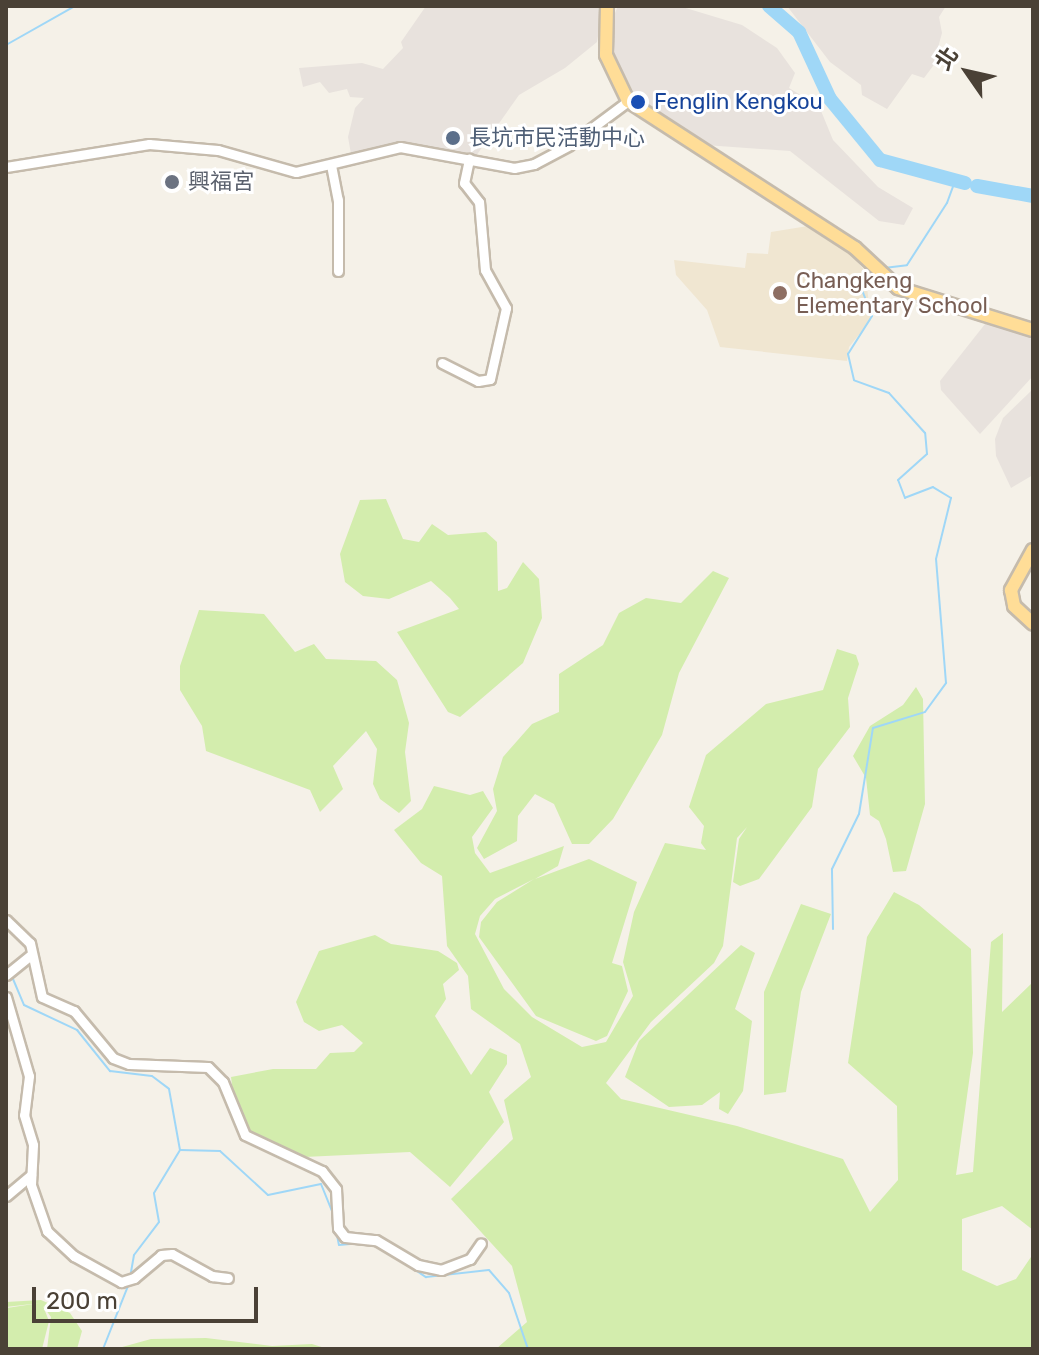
<!DOCTYPE html>
<meta charset="utf-8">
<style>
body{margin:0}
#map{position:relative;width:1039px;height:1355px;overflow:hidden;background:#f5f1e8;font-family:Rubik,"Noto Sans TC",sans-serif}
div>[style]{position:absolute}
.industrial>*{inset:0;background:#e8e2dd}
.education>*{inset:0;background:#f0e6d1}
.green>*{inset:0;background:#d3edad}
.stream>*{height:2px;margin:-1px;padding:0 1px;transform-origin:1px;border-radius:1px;background:#9fd7f7}
.river>*{height:14px;margin:-7px;padding:0 7px;transform-origin:7px;border-radius:7px;background:#9fd7f7}
.roads{filter:drop-shadow(2px 0 #c5bbac) drop-shadow(-2px 0 #c5bbac) drop-shadow(0 2px #c5bbac) drop-shadow(0 -2px #c5bbac)}
.minor>*{height:9px;margin:-4.5px;padding:0 4.5px;transform-origin:4.5px;border-radius:4.5px;background:#fff}
.major>*{height:12px;margin:-6px;padding:0 6px;transform-origin:6px;border-radius:6px;background:#ffdd97}
.dots>*{width:22px;height:22px;translate:-50% -50%;box-sizing:border-box;border:4px solid #fff;border-radius:50%}
span{translate:-50% -50%;white-space:nowrap;text-align:center;line-height:1.15;-webkit-text-stroke:6px #fff;paint-order:stroke}
.transit-label{font-size:22px;color:#164399}
.left{translate:0 -50%;text-align:left}
.service-label{font-size:22px;color:#4e5e75}
.worship-label{font-size:22px;color:#5b616d}
.education-label{font-size:22px;color:#785e54}
.frame{position:absolute;inset:0;border:8px solid #4a4136;pointer-events:none}
.north{position:absolute;left:927px;top:32px;width:80px;height:80px;-webkit-text-stroke:6px #fff;paint-order:stroke;rotate:304deg;font-size:22px;font-weight:700;line-height:32px;text-align:center;color:#4a4136}
.north::after{content:'';display:block;margin:auto;width:28px;height:36px;background:#4a4136;clip-path:polygon(50% 0,100% 100%,50% 72%,0 100%)}
.scale{position:absolute;left:32px;top:1287px;width:226px;height:36px;box-sizing:border-box;border:4px solid #4a4136;border-top:0;padding-left:10px;font-size:24px;line-height:28px;white-space:nowrap;color:#4a4136;-webkit-text-stroke:6px #fff;paint-order:stroke}
</style>
<div id="map">
<div class="industrial">
<i style="clip-path:polygon(426px 6px,603px 6px,597px 42px,565px 68px,519px 95px,476px 156px,411px 145px,351px 154px,348px 137px,355px 108px,364px 98px,350px 97px,347px 89px,329px 93px,320px 82px,303px 87px,299px 68px,362px 63px,383px 69px,403px 48px,401px 42px)"></i>
<i style="clip-path:polygon(618px 6px,679px 6px,742px 25px,777px 48px,795px 73px,789px 88px,819px 106px,833px 140px,878px 187px,913px 208px,904px 225px,879px 221px,790px 151px,705px 145px,635px 95px,613px 53px,612px 20px)"></i>
<i style="clip-path:polygon(787px 6px,946px 6px,939px 17px,942px 33px,933px 66px,924px 78px,912px 74px,887px 109px,862px 95px,861px 85px,830px 62px)"></i>
<i style="clip-path:polygon(989px 319px,1033px 333px,1033px 376px,980px 434px,941px 390px,940px 381px)"></i>
<i style="clip-path:polygon(1033px 389px,1033px 475px,1011px 488px,996px 456px,995px 439px,1003px 418px)"></i>
</div>
<div class="education">
<i style="clip-path:polygon(808px 226px,848px 251px,865px 271px,871px 320px,849px 347px,847px 361px,720px 347px,707px 310px,676px 275px,674px 260px,745px 268px,747px 253px,768px 254px,771px 232px)"></i>
</div>
<div class="green">
<i style="clip-path:polygon(386px 499px,403px 539px,419px 542px,432px 524px,448px 535px,486px 532px,497px 542px,498px 591px,507px 588px,523px 562px,539px 579px,542px 618px,523px 663px,460px 717px,448px 712px,397px 632px,459px 609px,450px 598px,431px 581px,389px 599px,363px 596px,345px 582px,340px 554px,360px 500px)"></i>
<i style="clip-path:polygon(713px 571px,729px 578px,679px 673px,662px 735px,613px 819px,589px 844px,572px 844px,554px 804px,535px 794px,518px 816px,517px 841px,484px 859px,477px 848px,497px 811px,493px 789px,503px 757px,532px 724px,559px 712px,559px 674px,603px 645px,619px 613px,646px 598px,681px 603px)"></i>
<i style="clip-path:polygon(199px 610px,264px 614px,295px 652px,314px 644px,326px 659px,376px 661px,397px 680px,409px 723px,405px 752px,411px 801px,399px 813px,380px 799px,373px 784px,377px 749px,366px 731px,333px 766px,343px 789px,320px 812px,310px 790px,206px 751px,202px 726px,180px 690px,180px 666px)"></i>
<i style="clip-path:polygon(837px 649px,856px 655px,859px 664px,848px 698px,850px 727px,818px 769px,812px 807px,759px 879px,740px 886px,733px 882px,739px 839px,747px 827px,737px 838px,723px 946px,714px 963px,651px 1022px,606px 1083px,621px 1099px,737px 1126px,843px 1159px,870px 1212px,898px 1180px,897px 1106px,848px 1063px,867px 937px,894px 892px,919px 905px,971px 949px,973px 1053px,956px 1175px,973px 1172px,991px 942px,1003px 933px,1002px 1012px,1033px 982px,1033px 1230px,1002px 1206px,962px 1219px,962px 1270px,997px 1286px,1016px 1279px,1033px 1254px,1033px 1349px,496px 1349px,527px 1322px,512px 1266px,451px 1199px,513px 1139px,504px 1100px,531px 1077px,520px 1044px,471px 1009px,468px 976px,447px 946px,442px 876px,421px 863px,394px 830px,422px 809px,434px 786px,470px 795px,483px 791px,493px 808px,472px 837px,475px 853px,490px 873px,564px 846px,558px 866px,535px 879px,589px 859px,637px 882px,612px 963px,622px 966px,628px 991px,607px 1036px,596px 1041px,536px 1016px,479px 937px,481px 922px,497px 902px,534px 879px,495px 899px,480px 916px,475px 934px,504px 989px,532px 1017px,582px 1047px,606px 1042px,633px 996px,623px 962px,634px 912px,665px 843px,706px 850px,701px 843px,704px 826px,689px 807px,706px 755px,766px 704px,823px 690px)"></i>
<i style="clip-path:polygon(916px 687px,923px 699px,925px 804px,906px 871px,893px 872px,886px 839px,879px 821px,870px 815px,866px 778px,853px 756px,870px 726px,903px 705px)"></i>
<i style="clip-path:polygon(801px 904px,831px 914px,801px 992px,786px 1092px,764px 1095px,764px 992px)"></i>
<i style="clip-path:polygon(375px 935px,391px 944px,438px 951px,457px 963px,459px 970px,443px 984px,446px 999px,435px 1016px,471px 1075px,490px 1048px,507px 1055px,507px 1064px,489px 1092px,504px 1122px,450px 1187px,410px 1152px,304px 1157px,248px 1133px,233px 1092px,231px 1077px,273px 1069px,316px 1069px,330px 1053px,354px 1052px,363px 1043px,342px 1025px,319px 1031px,304px 1022px,296px 1002px,319px 951px)"></i>
<i style="clip-path:polygon(741px 945px,755px 953px,735px 1009px,752px 1021px,743px 1091px,728px 1114px,719px 1109px,720px 1092px,702px 1105px,669px 1107px,625px 1077px,639px 1041px)"></i>
<i style="clip-path:polygon(41px 1300px,70px 1313px,82px 1331px,77px 1349px,47px 1349px,51px 1317px,43px 1306px,49px 1321px,42px 1349px,6px 1349px,7px 1308px,40px 1303px,6px 1307px,6px 1302px)"></i>
<i style="clip-path:polygon(206px 1338px,272px 1346px,312px 1344px,328px 1349px,115px 1349px,151px 1339px)"></i>
</div>
<div class="stream">
<i style="left:6px;top:45px;width:79px;rotate:-29.5deg"></i>
<i style="left:884px;top:268px;width:23px;rotate:-7deg"></i>
<i style="left:907px;top:265px;width:74px;rotate:-57.2deg"></i>
<i style="left:947px;top:203px;width:23px;rotate:-70deg"></i>
<i style="left:833px;top:929px;width:60px;rotate:-91deg"></i>
<i style="left:832px;top:869px;width:61px;rotate:-63.9deg"></i>
<i style="left:859px;top:814px;width:87px;rotate:-80.8deg"></i>
<i style="left:873px;top:728px;width:54px;rotate:-17.1deg"></i>
<i style="left:925px;top:712px;width:36px;rotate:-54deg"></i>
<i style="left:946px;top:683px;width:124px;rotate:-94.6deg"></i>
<i style="left:936px;top:559px;width:63px;rotate:-76.2deg"></i>
<i style="left:951px;top:498px;width:21px;rotate:-149deg"></i>
<i style="left:933px;top:487px;width:30px;rotate:159deg"></i>
<i style="left:905px;top:498px;width:19px;rotate:-111deg"></i>
<i style="left:898px;top:480px;width:39px;rotate:-42deg"></i>
<i style="left:927px;top:454px;width:21px;rotate:-95deg"></i>
<i style="left:925px;top:433px;width:54px;rotate:-132deg"></i>
<i style="left:889px;top:393px;width:37px;rotate:-160deg"></i>
<i style="left:854px;top:380px;width:27px;rotate:-103deg"></i>
<i style="left:848px;top:354px;width:45px;rotate:-57.7deg"></i>
<i style="left:872px;top:316px;width:34px;rotate:-111deg"></i>
<i style="left:860px;top:284px;width:17px;rotate:-57deg"></i>
<i style="left:6px;top:964px;width:2px;rotate:63deg"></i>
<i style="left:13px;top:979px;width:28px;rotate:67deg"></i>
<i style="left:24px;top:1005px;width:59px;rotate:25.3deg"></i>
<i style="left:77px;top:1030px;width:53px;rotate:51.2deg"></i>
<i style="left:110px;top:1071px;width:42px;rotate:6.8deg"></i>
<i style="left:152px;top:1076px;width:21px;rotate:37deg"></i>
<i style="left:169px;top:1089px;width:62px;rotate:79.8deg"></i>
<i style="left:180px;top:1150px;width:40px;rotate:1.4deg"></i>
<i style="left:220px;top:1151px;width:65px;rotate:42.5deg"></i>
<i style="left:268px;top:1195px;width:54px;rotate:-11.7deg"></i>
<i style="left:321px;top:1184px;width:31px;rotate:68deg"></i>
<i style="left:337px;top:1235px;width:10px;rotate:79deg"></i>
<i style="left:339px;top:1245px;width:22px;rotate:-5deg"></i>
<i style="left:408px;top:1265px;width:22px;rotate:34deg"></i>
<i style="left:426px;top:1277px;width:63px;rotate:-6.3deg"></i>
<i style="left:489px;top:1270px;width:30px;rotate:49deg"></i>
<i style="left:509px;top:1293px;width:59px;rotate:71.3deg"></i>
<i style="left:131px;top:1272px;width:17px;rotate:-80deg"></i>
<i style="left:134px;top:1255px;width:41px;rotate:-52.9deg"></i>
<i style="left:159px;top:1222px;width:29px;rotate:-100deg"></i>
<i style="left:154px;top:1193px;width:50px;rotate:-58.8deg"></i>
<i style="left:103px;top:1349px;width:68px;rotate:-68.4deg"></i>
</div>
<div class="river">
<i style="left:769px;top:6px;width:40px;rotate:41deg"></i>
<i style="left:799px;top:32px;width:74px;rotate:65.2deg"></i>
<i style="left:830px;top:99px;width:79px;rotate:50.7deg"></i>
<i style="left:880px;top:160px;width:88px;rotate:15.1deg"></i>
<i style="left:977px;top:186px;width:57px;rotate:10.1deg"></i>
</div>
<div class="roads">
<div class="minor">
<i style="left:331px;top:165px;width:36px;rotate:79deg"></i>
<i style="left:338px;top:200px;width:71px;rotate:90deg"></i>
<i style="left:6px;top:167px;width:145px;rotate:-9.1deg"></i>
<i style="left:149px;top:144px;width:69px;rotate:5deg"></i>
<i style="left:218px;top:150px;width:81px;rotate:15.8deg"></i>
<i style="left:296px;top:172px;width:107px;rotate:-13.5deg"></i>
<i style="left:400px;top:147px;width:116px;rotate:10.4deg"></i>
<i style="left:514px;top:168px;width:20px;rotate:-11deg"></i>
<i style="left:534px;top:164px;width:40px;rotate:-28deg"></i>
<i style="left:569px;top:145px;width:74px;rotate:-36.7deg"></i>
<i style="left:442px;top:363px;width:40px;rotate:26.6deg"></i>
<i style="left:478px;top:381px;width:12px;rotate:-9deg"></i>
<i style="left:490px;top:379px;width:73px;rotate:-77.3deg"></i>
<i style="left:506px;top:308px;width:43px;rotate:-118.9deg"></i>
<i style="left:485px;top:270px;width:68px;rotate:-95deg"></i>
<i style="left:479px;top:202px;width:24px;rotate:-128deg"></i>
<i style="left:464px;top:183px;width:25px;rotate:-78deg"></i>
<i style="left:6px;top:920px;width:33px;rotate:44deg"></i>
<i style="left:30px;top:943px;width:55px;rotate:77.5deg"></i>
<i style="left:42px;top:997px;width:35px;rotate:24deg"></i>
<i style="left:74px;top:1011px;width:61px;rotate:50.3deg"></i>
<i style="left:113px;top:1058px;width:17px;rotate:21deg"></i>
<i style="left:129px;top:1064px;width:79px;rotate:2.2deg"></i>
<i style="left:208px;top:1067px;width:21px;rotate:45deg"></i>
<i style="left:223px;top:1082px;width:57px;rotate:67.5deg"></i>
<i style="left:245px;top:1135px;width:85px;rotate:25.1deg"></i>
<i style="left:322px;top:1171px;width:23px;rotate:52deg"></i>
<i style="left:336px;top:1189px;width:39px;rotate:87deg"></i>
<i style="left:338px;top:1228px;width:11px;rotate:52deg"></i>
<i style="left:345px;top:1237px;width:31px;rotate:6deg"></i>
<i style="left:376px;top:1240px;width:49px;rotate:30.8deg"></i>
<i style="left:418px;top:1265px;width:24px;rotate:12deg"></i>
<i style="left:441px;top:1270px;width:31px;rotate:-21deg"></i>
<i style="left:470px;top:1259px;width:19px;rotate:-55deg"></i>
<i style="left:6px;top:975px;width:33px;rotate:-39deg"></i>
<i style="left:6px;top:997px;width:82px;rotate:73.8deg"></i>
<i style="left:29px;top:1076px;width:39px;rotate:97deg"></i>
<i style="left:24px;top:1115px;width:31px;rotate:73deg"></i>
<i style="left:33px;top:1145px;width:40px;rotate:92.9deg"></i>
<i style="left:31px;top:1185px;width:49px;rotate:70.8deg"></i>
<i style="left:47px;top:1231px;width:37px;rotate:43deg"></i>
<i style="left:74px;top:1256px;width:54px;rotate:29deg"></i>
<i style="left:121px;top:1282px;width:14px;rotate:-17deg"></i>
<i style="left:134px;top:1278px;width:35px;rotate:-40deg"></i>
<i style="left:161px;top:1255px;width:11px;rotate:-5deg"></i>
<i style="left:172px;top:1254px;width:46px;rotate:28.8deg"></i>
<i style="left:212px;top:1276px;width:16px;rotate:7deg"></i>
<i style="left:6px;top:1196px;width:33px;rotate:-40deg"></i>
</div>
<div class="major">
<i style="left:607px;top:6px;width:49px;rotate:91.2deg"></i>
<i style="left:606px;top:55px;width:51px;rotate:64.4deg"></i>
<i style="left:628px;top:101px;width:270px;rotate:32.9deg"></i>
<i style="left:855px;top:248px;width:59px;rotate:42.9deg"></i>
<i style="left:898px;top:288px;width:141px;rotate:17.3deg"></i>
<i style="left:1033px;top:550px;width:46px;rotate:118.8deg"></i>
<i style="left:1011px;top:590px;width:16px;rotate:79deg"></i>
<i style="left:1014px;top:606px;width:26px;rotate:43deg"></i>
</div>
</div>
<div class="dots">
<i style="left:638px;top:102px;background:#1a4fb4"></i>
<i style="left:453px;top:138px;background:#5c6f8a"></i>
<i style="left:172px;top:182px;background:#6b7280"></i>
<i style="left:780px;top:293px;background:#8d6e63"></i>
</div>
<div class="transit-label">
<span class="left" style="left:654px;top:102px">Fenglin Kengkou</span>
</div>
<div class="service-label">
<span class="left" style="left:469px;top:138px">長坑市民活動中心</span>
</div>
<div class="worship-label">
<span class="left" style="left:188px;top:182px">興福宮</span>
</div>
<div class="education-label">
<span class="left" style="left:796px;top:293px">Changkeng<br>Elementary School</span>
</div>
<div class="frame"></div>
<div class="north">北</div>
<div class="scale">200 m</div>
</div>
